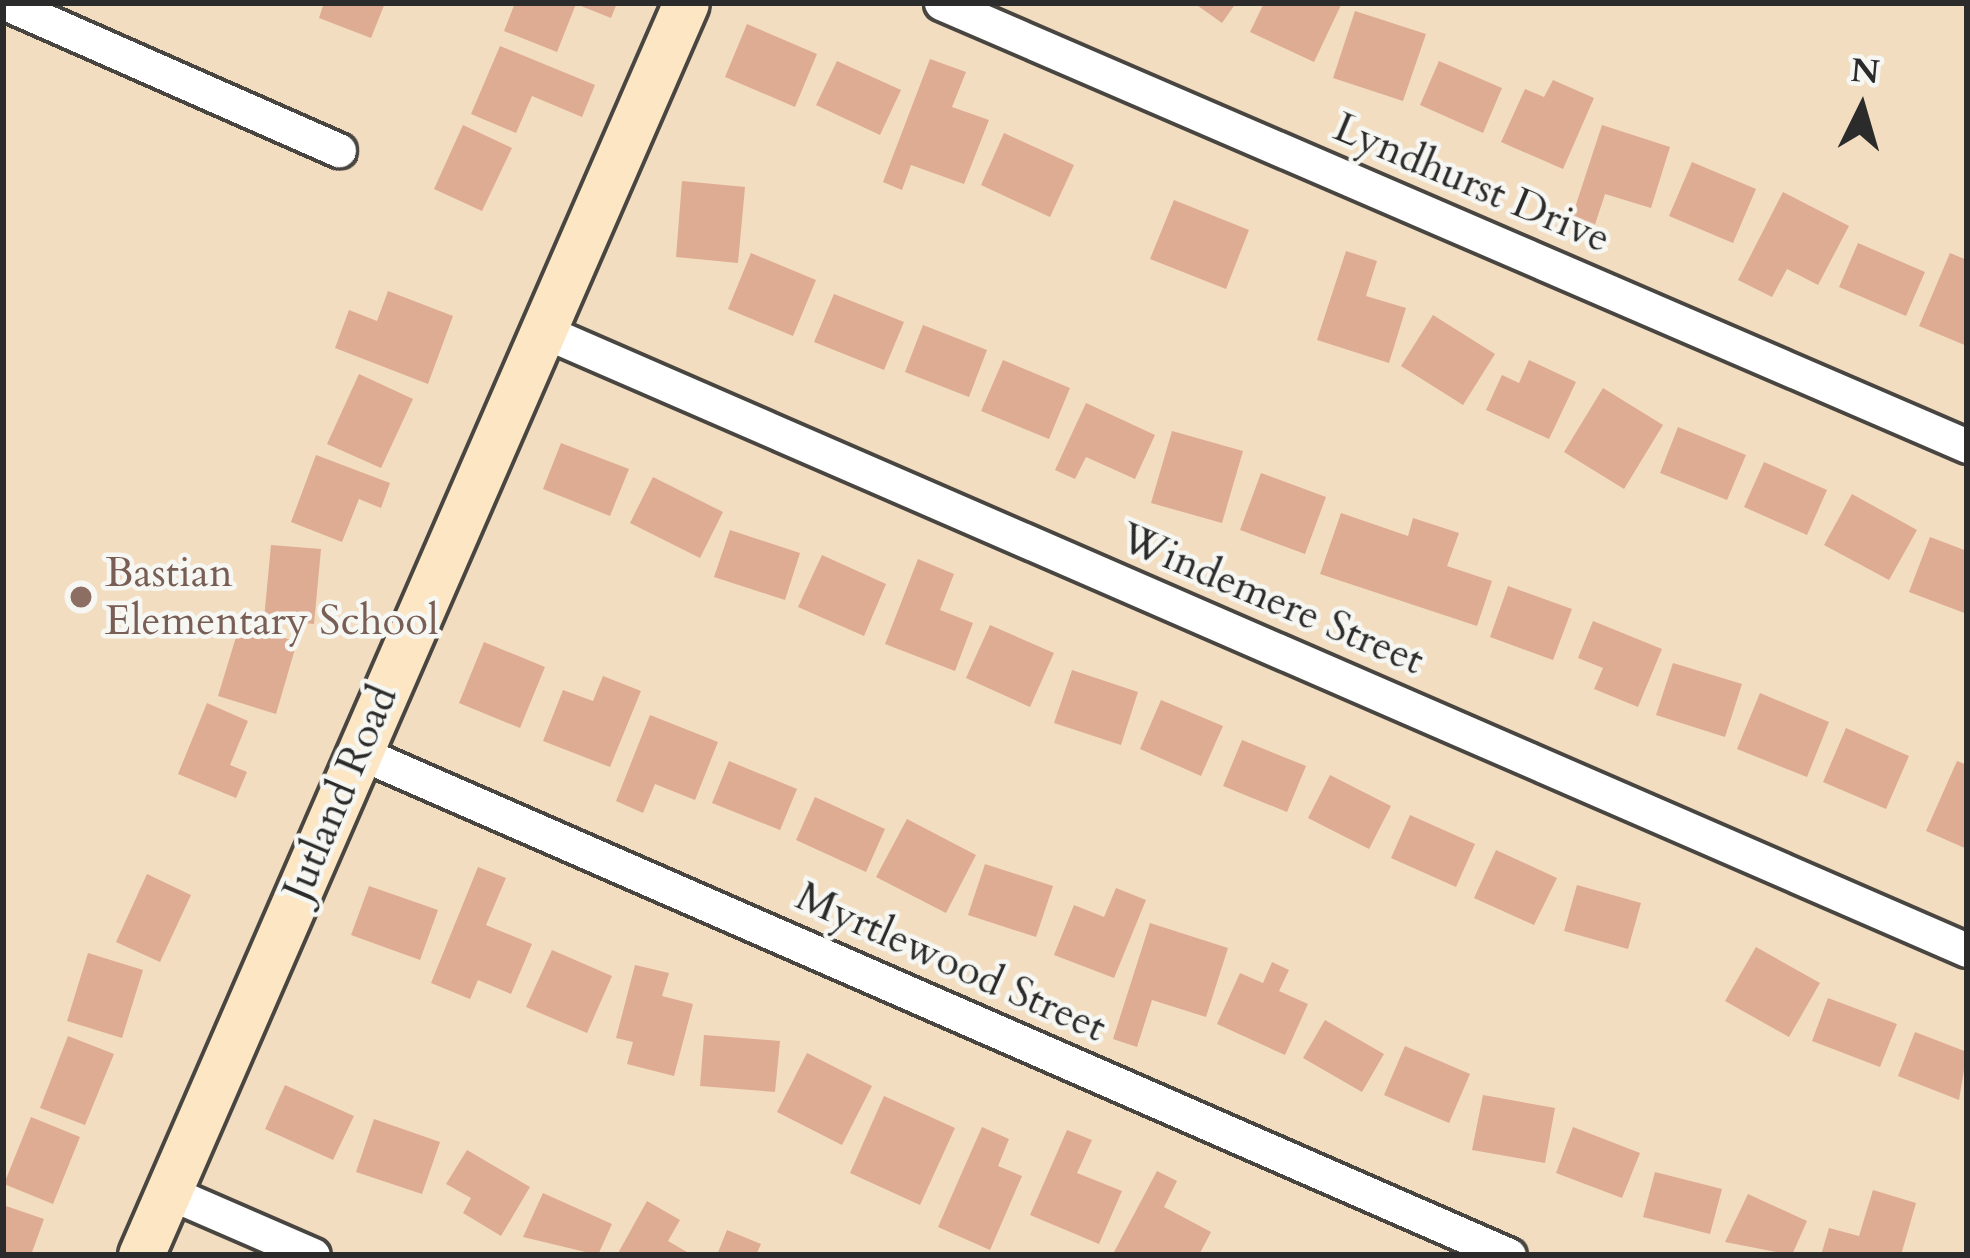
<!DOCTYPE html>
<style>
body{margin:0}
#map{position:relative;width:1970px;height:1258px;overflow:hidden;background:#f3ddc0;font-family:Cardo,serif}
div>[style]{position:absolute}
.building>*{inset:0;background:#deac92}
.roads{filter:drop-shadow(3px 0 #494641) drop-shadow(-3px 0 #494641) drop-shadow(0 3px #494641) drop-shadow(0 -3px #494641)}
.street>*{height:33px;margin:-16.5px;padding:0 16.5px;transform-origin:16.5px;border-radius:16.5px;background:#fff}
.secondary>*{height:45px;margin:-22.5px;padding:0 22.5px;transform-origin:22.5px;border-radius:22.5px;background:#fce6c4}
.dots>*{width:33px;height:33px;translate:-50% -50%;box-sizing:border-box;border:6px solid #f6f6f2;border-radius:50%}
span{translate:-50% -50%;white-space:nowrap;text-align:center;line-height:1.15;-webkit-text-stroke:9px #f6f6f2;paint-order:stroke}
.street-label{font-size:42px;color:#2b2b2b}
.education-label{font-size:42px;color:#785e54}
.left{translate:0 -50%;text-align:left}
.frame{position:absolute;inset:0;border:6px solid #2b2b2b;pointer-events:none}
.north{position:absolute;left:1802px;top:48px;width:120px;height:120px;-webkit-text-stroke:9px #f6f6f2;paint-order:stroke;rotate:5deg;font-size:33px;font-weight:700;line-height:48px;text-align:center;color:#2b2b2b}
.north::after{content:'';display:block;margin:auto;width:42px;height:54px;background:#2b2b2b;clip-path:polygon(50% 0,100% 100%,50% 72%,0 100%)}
</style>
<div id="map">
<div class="building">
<i style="clip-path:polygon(324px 3px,385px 3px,371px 38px,319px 18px)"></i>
<i style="clip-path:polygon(515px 3px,617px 3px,611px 18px,576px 4px,557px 52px,504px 31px)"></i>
<i style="clip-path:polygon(1194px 3px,1236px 3px,1222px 23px)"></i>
<i style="clip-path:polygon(1264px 3px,1341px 5px,1314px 62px,1250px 32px)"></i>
<i style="clip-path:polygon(1355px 11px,1426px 34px,1403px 101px,1333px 78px)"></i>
<i style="clip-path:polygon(747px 24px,817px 54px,795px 107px,725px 77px)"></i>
<i style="clip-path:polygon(500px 46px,595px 85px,582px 117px,532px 96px,516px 133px,471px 114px)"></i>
<i style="clip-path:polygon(930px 59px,966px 72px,952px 107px,989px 120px,964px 184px,911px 165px,902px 190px,883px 182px)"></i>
<i style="clip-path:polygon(837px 61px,901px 90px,880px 135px,816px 105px)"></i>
<i style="clip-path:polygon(1439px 61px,1502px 88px,1483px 133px,1420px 105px)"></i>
<i style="clip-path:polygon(1553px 80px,1594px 98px,1563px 169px,1501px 142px,1525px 89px,1544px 97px)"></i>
<i style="clip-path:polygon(463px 125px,512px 148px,482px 211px,434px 189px)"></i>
<i style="clip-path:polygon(1602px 125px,1670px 147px,1651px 208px,1605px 194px,1591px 237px,1568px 229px)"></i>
<i style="clip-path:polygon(1004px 133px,1074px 165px,1050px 217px,981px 185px)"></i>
<i style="clip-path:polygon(1692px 162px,1756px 189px,1733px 243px,1669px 216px)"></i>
<i style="clip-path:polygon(682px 181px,745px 187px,738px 263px,676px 257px)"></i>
<i style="clip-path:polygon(1783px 192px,1849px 226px,1818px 285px,1787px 269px,1772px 297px,1738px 280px)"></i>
<i style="clip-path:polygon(1174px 200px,1249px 230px,1226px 289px,1150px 259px)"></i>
<i style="clip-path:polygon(1858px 243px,1925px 272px,1906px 316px,1839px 287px)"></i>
<i style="clip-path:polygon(1346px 251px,1377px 261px,1366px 296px,1406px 308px,1389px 363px,1317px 340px)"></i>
<i style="clip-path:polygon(751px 253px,816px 280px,793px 336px,728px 309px)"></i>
<i style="clip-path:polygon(1950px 253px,1967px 260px,1967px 346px,1919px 326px)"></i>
<i style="clip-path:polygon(388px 291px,453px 316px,428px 384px,335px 348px,349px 310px,377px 321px)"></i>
<i style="clip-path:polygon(834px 294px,904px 322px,884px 370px,814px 342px)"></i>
<i style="clip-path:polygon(1433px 315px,1495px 354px,1463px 405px,1401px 366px)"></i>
<i style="clip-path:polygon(923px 325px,987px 350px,969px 397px,905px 372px)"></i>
<i style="clip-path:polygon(1003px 360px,1070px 388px,1049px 439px,981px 411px)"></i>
<i style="clip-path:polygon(1529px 360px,1576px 382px,1549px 439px,1486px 410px,1502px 375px,1519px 383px)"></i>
<i style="clip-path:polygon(359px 374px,413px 399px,381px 468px,327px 444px)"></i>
<i style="clip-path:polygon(1603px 388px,1663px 425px,1624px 489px,1564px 452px)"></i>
<i style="clip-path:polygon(1086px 403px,1155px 435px,1135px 479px,1086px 457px,1075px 479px,1055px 470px)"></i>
<i style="clip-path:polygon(1678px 427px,1746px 455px,1727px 500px,1660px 473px)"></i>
<i style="clip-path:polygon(1172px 431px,1243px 451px,1222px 523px,1151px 503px)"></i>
<i style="clip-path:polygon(561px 443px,629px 469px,610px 516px,543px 489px)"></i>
<i style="clip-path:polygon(316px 455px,390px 483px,381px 508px,359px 499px,342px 542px,291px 522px)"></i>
<i style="clip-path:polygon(1764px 462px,1827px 490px,1807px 535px,1744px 507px)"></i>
<i style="clip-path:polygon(1261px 473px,1326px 497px,1305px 554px,1240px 530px)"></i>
<i style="clip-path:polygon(653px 477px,723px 512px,700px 558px,630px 523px)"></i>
<i style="clip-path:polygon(1852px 494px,1917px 530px,1889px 580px,1824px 545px)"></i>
<i style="clip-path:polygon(1341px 513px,1408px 536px,1413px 518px,1459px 533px,1447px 566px,1492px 581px,1477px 626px,1320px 574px)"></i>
<i style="clip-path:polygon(730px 530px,800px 553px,785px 600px,714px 577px)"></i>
<i style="clip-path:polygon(1930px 537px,1967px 551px,1967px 614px,1909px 592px)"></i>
<i style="clip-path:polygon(271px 545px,321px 549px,314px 624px,264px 619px)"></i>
<i style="clip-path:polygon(822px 555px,886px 584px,864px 636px,798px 607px)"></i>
<i style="clip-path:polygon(918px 559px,954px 574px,940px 610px,973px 623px,955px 671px,885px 644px)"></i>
<i style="clip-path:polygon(1508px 586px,1572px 609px,1553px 660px,1490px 637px)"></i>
<i style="clip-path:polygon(1593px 621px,1662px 649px,1638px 707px,1594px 689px,1603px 668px,1578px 658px)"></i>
<i style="clip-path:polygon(240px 624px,297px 642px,276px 714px,218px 696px)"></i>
<i style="clip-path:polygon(990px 625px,1054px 653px,1030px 707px,966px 678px)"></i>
<i style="clip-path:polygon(484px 642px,545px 667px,520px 728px,459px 703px)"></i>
<i style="clip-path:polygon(1673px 663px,1742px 684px,1725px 737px,1656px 715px)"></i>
<i style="clip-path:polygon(1072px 670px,1138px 692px,1121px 745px,1054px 723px)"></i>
<i style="clip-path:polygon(603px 676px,641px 691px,610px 767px,543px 741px,563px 690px,593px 701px)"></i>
<i style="clip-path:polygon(1760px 693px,1829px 722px,1807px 777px,1737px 749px)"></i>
<i style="clip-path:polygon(1161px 700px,1223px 726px,1201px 776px,1140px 749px)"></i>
<i style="clip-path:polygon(207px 703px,248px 721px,230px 765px,247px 772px,236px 798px,178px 774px)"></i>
<i style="clip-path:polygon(650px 715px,718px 742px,695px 800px,655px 784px,643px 813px,616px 801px)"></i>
<i style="clip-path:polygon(1846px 728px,1909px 756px,1886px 809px,1823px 782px)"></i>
<i style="clip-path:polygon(1242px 740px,1306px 766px,1287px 812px,1223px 786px)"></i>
<i style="clip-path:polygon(729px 761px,797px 789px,780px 830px,712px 803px)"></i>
<i style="clip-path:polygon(1957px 761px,1967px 765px,1967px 849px,1926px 831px)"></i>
<i style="clip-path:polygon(1330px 775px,1391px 806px,1369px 849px,1308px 818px)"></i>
<i style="clip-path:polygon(815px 797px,885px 829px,866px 872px,796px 840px)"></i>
<i style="clip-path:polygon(1410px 815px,1475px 844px,1456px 887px,1391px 858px)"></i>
<i style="clip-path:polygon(907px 819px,976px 855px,946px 913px,876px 877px)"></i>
<i style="clip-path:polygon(1496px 850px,1557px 878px,1534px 925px,1474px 898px)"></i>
<i style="clip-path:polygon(985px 864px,1053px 886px,1036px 937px,968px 915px)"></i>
<i style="clip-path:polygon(478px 867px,506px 878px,486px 925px,532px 944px,511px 994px,478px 980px,470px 999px,431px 983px)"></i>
<i style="clip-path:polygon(147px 874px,191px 895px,160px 962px,116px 942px)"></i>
<i style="clip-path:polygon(1577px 885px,1641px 903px,1628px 949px,1564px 931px)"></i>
<i style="clip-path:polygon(369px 886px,438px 910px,420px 960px,351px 935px)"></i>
<i style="clip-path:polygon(1116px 888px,1146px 900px,1114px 978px,1054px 955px,1074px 905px,1104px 917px)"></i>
<i style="clip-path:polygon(1150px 923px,1228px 948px,1206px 1017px,1152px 1000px,1137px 1047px,1113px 1039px)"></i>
<i style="clip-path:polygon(1756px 947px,1820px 983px,1789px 1037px,1725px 1001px)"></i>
<i style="clip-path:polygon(552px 950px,612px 976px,587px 1033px,526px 1007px)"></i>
<i style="clip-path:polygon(88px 953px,143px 970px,122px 1038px,67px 1021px)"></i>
<i style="clip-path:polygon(1272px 962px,1289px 970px,1279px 991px,1308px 1004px,1285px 1055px,1217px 1024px,1240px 973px,1263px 983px)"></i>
<i style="clip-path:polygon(635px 965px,669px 973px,662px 996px,693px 1004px,674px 1076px,627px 1064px,633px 1042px,616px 1038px)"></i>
<i style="clip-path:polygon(1828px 998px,1897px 1024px,1880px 1067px,1812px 1041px)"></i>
<i style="clip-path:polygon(1325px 1020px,1384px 1054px,1362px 1092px,1303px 1058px)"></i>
<i style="clip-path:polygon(1915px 1032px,1967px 1052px,1959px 1100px,1898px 1076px)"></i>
<i style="clip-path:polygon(704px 1035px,780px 1041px,775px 1092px,700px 1086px)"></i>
<i style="clip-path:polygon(68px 1036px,114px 1054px,85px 1125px,40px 1108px)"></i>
<i style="clip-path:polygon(1405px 1046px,1470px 1074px,1449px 1123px,1384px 1095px)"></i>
<i style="clip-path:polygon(807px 1053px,872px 1086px,842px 1145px,777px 1112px)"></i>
<i style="clip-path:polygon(285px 1085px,354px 1116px,333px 1160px,265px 1129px)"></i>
<i style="clip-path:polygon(1483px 1095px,1555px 1108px,1545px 1163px,1472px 1150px)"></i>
<i style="clip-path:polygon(884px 1096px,955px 1128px,920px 1205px,850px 1173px)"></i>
<i style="clip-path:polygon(31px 1117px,80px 1137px,53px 1204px,4px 1184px)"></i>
<i style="clip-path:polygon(374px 1119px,440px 1142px,422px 1194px,356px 1172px)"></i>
<i style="clip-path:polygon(982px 1127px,1009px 1139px,998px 1166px,1022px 1176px,990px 1250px,938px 1227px)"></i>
<i style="clip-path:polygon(1573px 1127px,1640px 1153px,1622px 1198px,1556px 1173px)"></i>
<i style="clip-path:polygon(1067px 1130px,1092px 1140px,1077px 1173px,1122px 1191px,1099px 1244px,1030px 1215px)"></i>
<i style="clip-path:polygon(467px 1150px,530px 1187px,501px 1236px,463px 1213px,471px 1198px,446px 1184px)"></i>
<i style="clip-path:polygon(1157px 1171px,1177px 1181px,1164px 1207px,1211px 1232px,1199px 1255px,1114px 1252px)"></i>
<i style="clip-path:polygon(1655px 1172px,1722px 1189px,1710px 1234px,1643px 1217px)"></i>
<i style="clip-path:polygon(1873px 1190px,1916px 1203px,1901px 1255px,1821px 1255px,1829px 1228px,1859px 1236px)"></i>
<i style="clip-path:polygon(543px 1193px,612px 1224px,598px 1255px,523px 1237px)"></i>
<i style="clip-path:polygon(1748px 1194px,1807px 1221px,1792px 1255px,1725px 1242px)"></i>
<i style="clip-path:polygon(647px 1201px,680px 1220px,668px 1241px,692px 1255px,617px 1255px)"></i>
<i style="clip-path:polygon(3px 1205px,44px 1219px,31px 1255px,3px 1255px)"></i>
<i style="clip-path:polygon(727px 1230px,761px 1244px,756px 1255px,717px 1255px)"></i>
</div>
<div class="roads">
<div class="street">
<i style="left:5px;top:3px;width:365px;rotate:23.8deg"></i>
<i style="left:941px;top:3px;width:1118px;rotate:23.35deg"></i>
<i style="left:541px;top:330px;width:1555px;rotate:23.5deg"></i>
<i style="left:358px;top:752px;width:1256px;rotate:23.61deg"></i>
<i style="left:168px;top:1192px;width:158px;rotate:23.5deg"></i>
</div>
<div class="secondary">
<i style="left:141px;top:1255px;width:1365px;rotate:-66.48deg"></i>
</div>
</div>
<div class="dots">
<i style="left:81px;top:597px;background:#8d6e63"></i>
</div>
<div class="street-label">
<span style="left:1472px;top:183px;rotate:23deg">Lyndhurst Drive</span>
<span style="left:1272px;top:599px;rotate:23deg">Windemere Street</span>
<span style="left:340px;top:793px;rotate:-67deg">Jutland Road</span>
<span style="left:951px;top:962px;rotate:24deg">Myrtlewood Street</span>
</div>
<div class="education-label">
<span class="left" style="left:105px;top:597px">Bastian<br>Elementary School</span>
</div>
<div class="frame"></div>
<div class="north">N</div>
</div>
